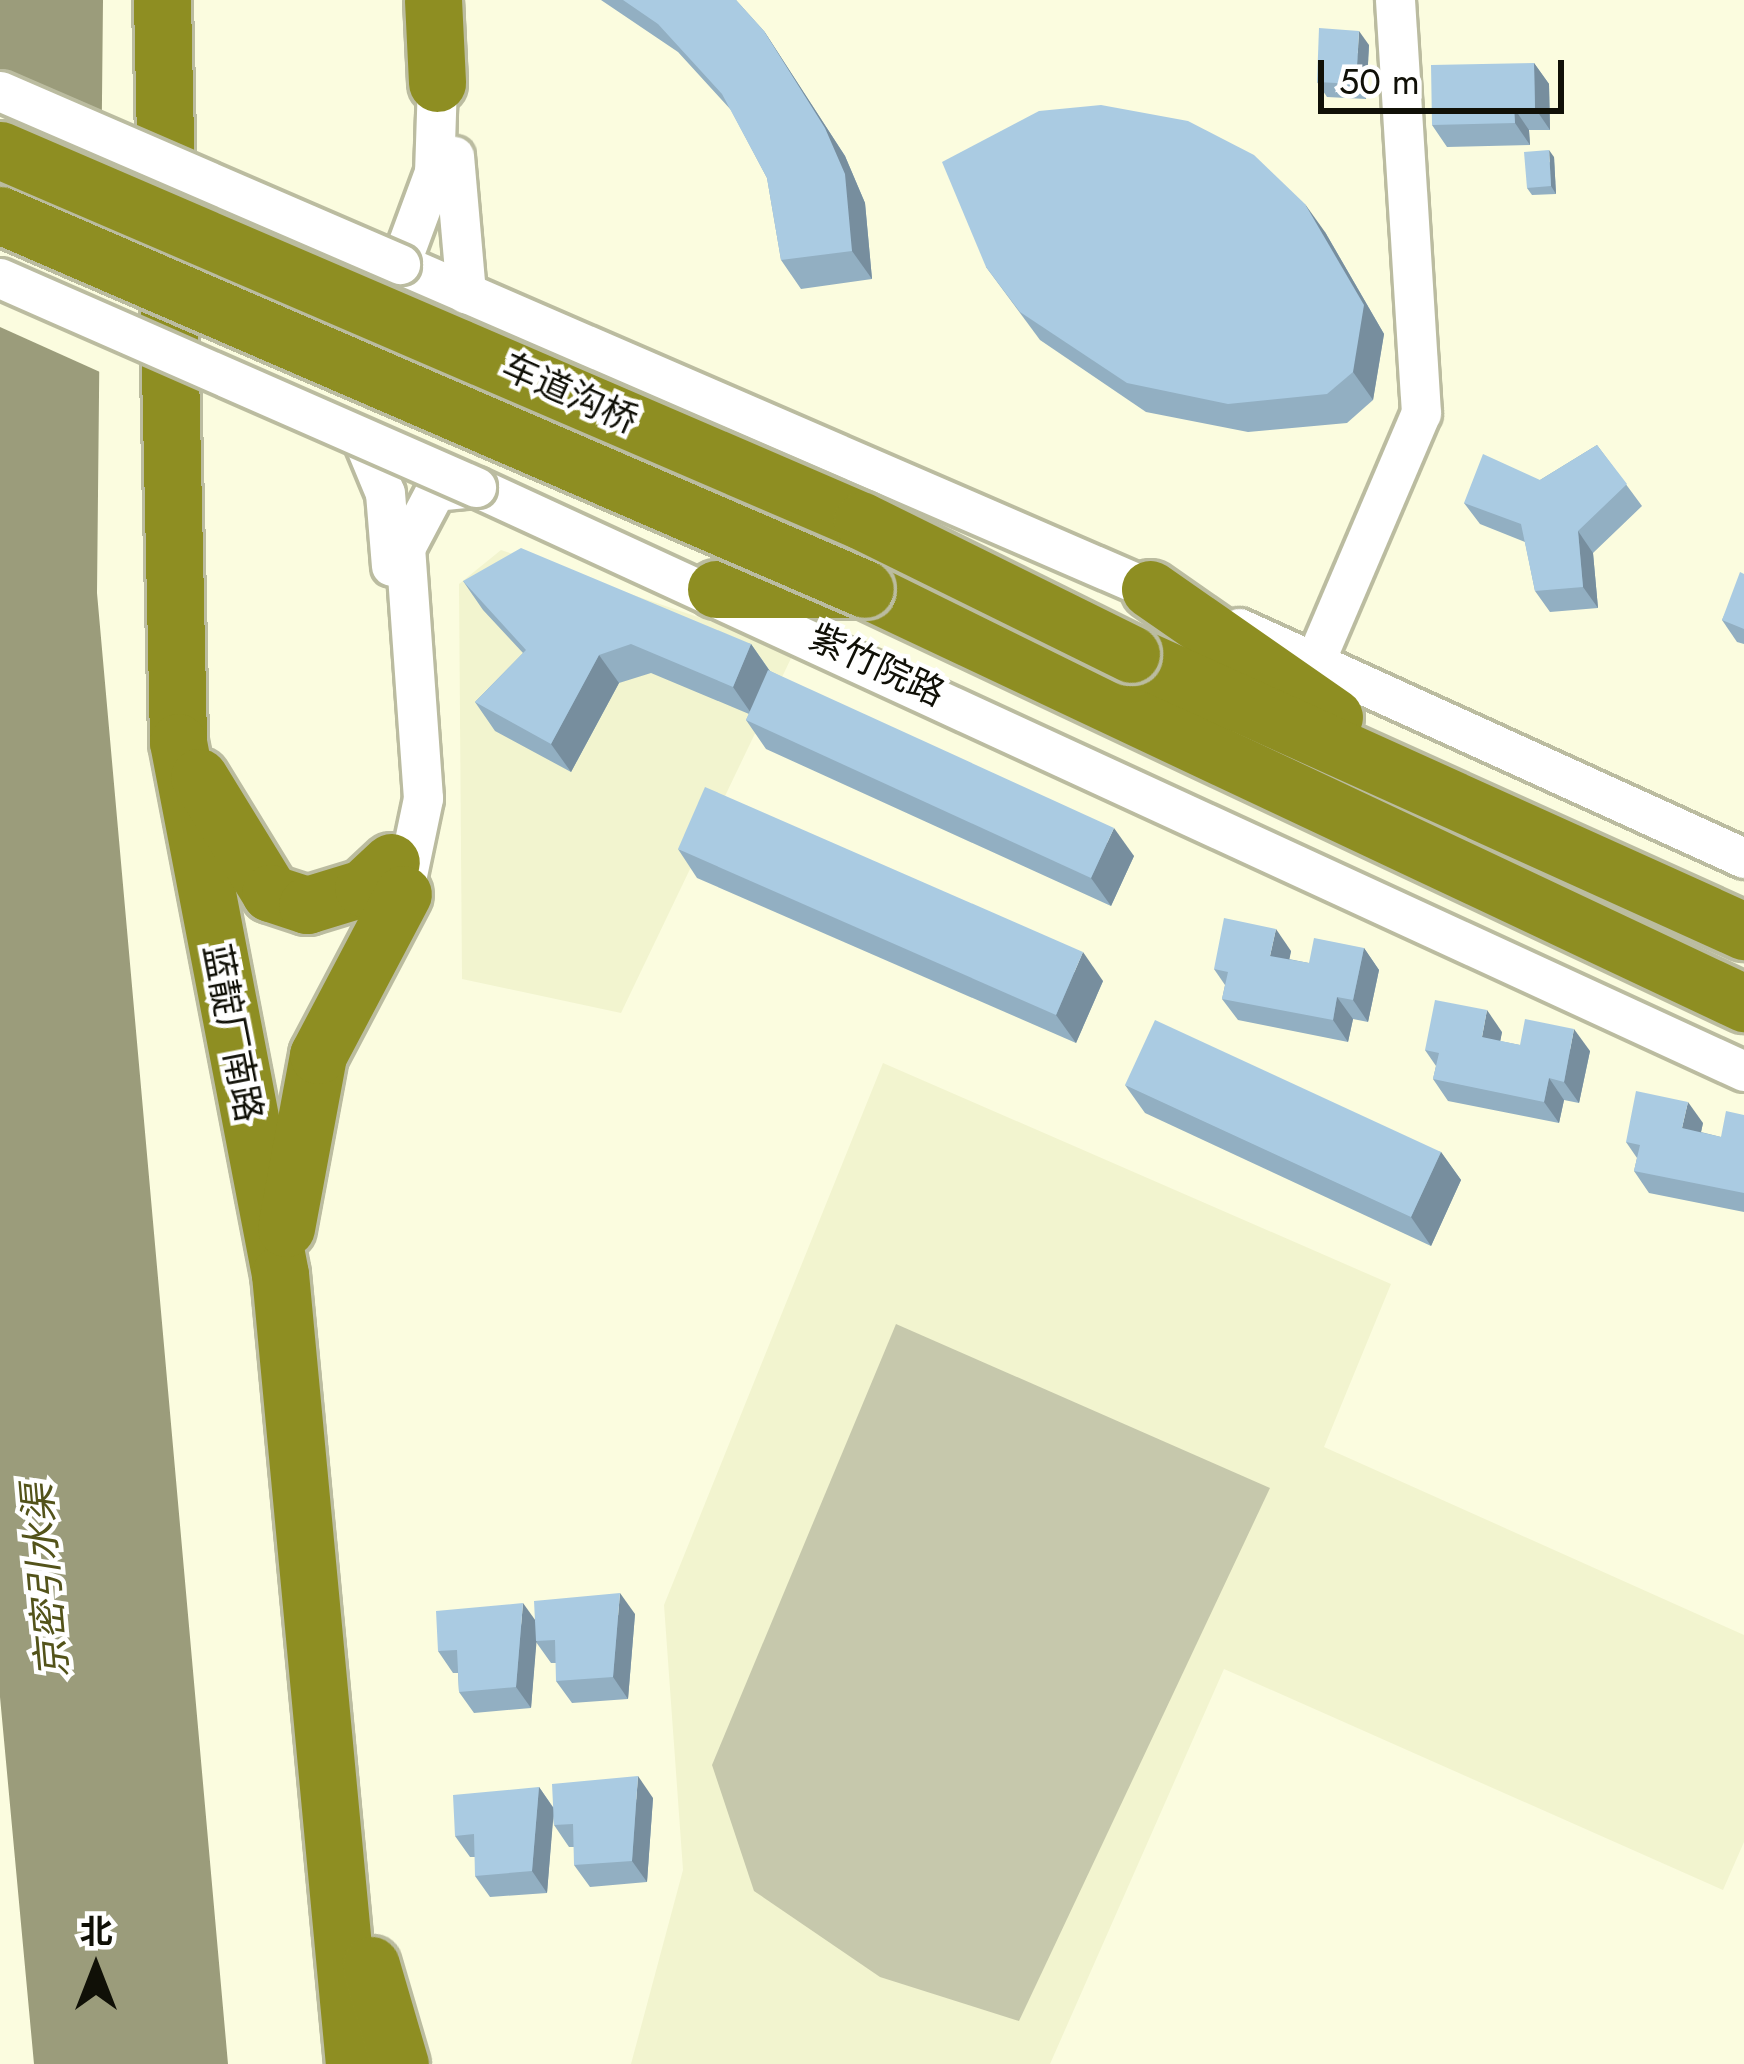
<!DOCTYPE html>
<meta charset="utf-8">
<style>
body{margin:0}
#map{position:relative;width:1744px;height:2064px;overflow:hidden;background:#fbfcdf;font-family:Jost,"Noto Sans SC",sans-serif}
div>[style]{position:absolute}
.built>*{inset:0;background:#f2f4cf}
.green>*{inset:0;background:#c6c8ac}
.water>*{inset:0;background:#9b9c7b}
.pier>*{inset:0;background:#fbfcdf}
.roads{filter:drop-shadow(3px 0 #bbbca0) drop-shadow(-3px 0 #bbbca0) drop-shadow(0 3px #bbbca0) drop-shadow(0 -3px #bbbca0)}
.minor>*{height:39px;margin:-19.5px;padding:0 19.5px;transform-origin:19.5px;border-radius:19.5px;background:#fff}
.highway>*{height:57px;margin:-28.5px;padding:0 28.5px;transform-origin:28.5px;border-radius:28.5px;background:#8e8e22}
.bridges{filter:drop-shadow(3px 0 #bbbca0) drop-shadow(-3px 0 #bbbca0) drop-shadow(0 3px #bbbca0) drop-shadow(0 -3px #bbbca0)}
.minor-bridge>*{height:39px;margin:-19.5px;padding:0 19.5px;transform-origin:19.5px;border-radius:19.5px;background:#fff}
.highway-bridge>*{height:57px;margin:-28.5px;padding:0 28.5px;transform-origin:28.5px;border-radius:28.5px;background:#8e8e22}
.wall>*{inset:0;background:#92afc2}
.shaded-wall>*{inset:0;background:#778e9e}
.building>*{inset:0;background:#aacbe2}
span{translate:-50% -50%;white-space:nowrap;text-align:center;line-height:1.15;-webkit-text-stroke:9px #fff;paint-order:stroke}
.street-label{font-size:36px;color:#101007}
.water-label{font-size:39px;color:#53531a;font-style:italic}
.north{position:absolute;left:36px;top:1908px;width:120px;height:120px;-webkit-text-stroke:9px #fff;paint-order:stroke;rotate:0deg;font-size:33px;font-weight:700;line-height:48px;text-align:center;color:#101007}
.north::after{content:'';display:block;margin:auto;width:42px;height:54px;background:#101007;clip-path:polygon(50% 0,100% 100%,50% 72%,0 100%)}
.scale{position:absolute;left:1318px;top:60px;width:246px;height:54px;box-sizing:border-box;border:6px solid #101007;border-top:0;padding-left:15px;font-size:36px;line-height:42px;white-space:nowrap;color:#101007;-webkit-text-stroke:9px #fff;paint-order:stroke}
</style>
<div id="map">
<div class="built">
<i style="clip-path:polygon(501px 550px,795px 650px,621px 1013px,462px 979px,459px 584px)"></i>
<i style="clip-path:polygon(883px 1063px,1391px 1284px,1324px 1447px,1744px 1635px,1744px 1842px,1723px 1890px,1224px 1669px,1050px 2064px,631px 2064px,683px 1870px,664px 1605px)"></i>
</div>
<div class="green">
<i style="clip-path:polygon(896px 1324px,1270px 1488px,1019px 2021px,880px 1977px,754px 1891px,712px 1765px)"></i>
</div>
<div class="water">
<i style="clip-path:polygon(0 0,103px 0,97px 593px,228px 2064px,34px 2064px,0 1697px)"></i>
</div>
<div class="pier">
<i style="clip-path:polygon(0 71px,106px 115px,100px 372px,0 327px)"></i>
</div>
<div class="roads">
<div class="minor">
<i style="left:437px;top:83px;width:89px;rotate:91.9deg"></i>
<i style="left:434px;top:172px;width:98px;rotate:110.3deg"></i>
<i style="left:400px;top:264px;width:845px;rotate:23.44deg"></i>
<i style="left:454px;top:156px;width:138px;rotate:85deg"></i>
<i style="left:363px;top:440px;width:57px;rotate:67.5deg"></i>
<i style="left:385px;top:493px;width:73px;rotate:85.3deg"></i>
<i style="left:1239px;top:628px;width:555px;rotate:24.49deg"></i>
<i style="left:1315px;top:661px;width:270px;rotate:-66.9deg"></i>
<i style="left:1421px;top:413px;width:414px;rotate:-93.6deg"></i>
<i style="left:403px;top:894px;width:98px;rotate:-78.2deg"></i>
<i style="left:423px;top:798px;width:251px;rotate:-94.1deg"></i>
<i style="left:405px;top:548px;width:64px;rotate:-62.2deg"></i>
<i style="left:435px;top:491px;width:41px;rotate:-5.6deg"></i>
<i style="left:476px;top:487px;width:1396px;rotate:24.73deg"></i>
</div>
<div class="highway">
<i style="left:162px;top:0;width:742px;rotate:88.76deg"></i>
<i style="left:178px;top:742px;width:542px;rotate:79.15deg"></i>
<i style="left:280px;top:1274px;width:793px;rotate:84.65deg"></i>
<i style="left:433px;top:0;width:83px;rotate:87.2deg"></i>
<i style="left:716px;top:589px;width:149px"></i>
<i style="left:865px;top:589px;width:972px;rotate:25.22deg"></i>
<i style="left:1150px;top:589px;width:224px;rotate:34.8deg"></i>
<i style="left:1131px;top:654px;width:673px;rotate:24.32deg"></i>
<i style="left:199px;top:777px;width:136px;rotate:58.5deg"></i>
<i style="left:270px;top:893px;width:39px;rotate:18deg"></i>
<i style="left:307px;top:905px;width:59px;rotate:-16.9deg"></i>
<i style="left:363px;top:888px;width:38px;rotate:-43deg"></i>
<i style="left:286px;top:1228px;width:176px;rotate:-79.5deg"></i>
<i style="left:318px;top:1055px;width:182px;rotate:-62.2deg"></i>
<i style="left:371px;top:1965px;width:103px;rotate:73.7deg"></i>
</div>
</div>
<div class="bridges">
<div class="minor-bridge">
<i style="left:0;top:91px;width:436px;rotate:23.4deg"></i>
<i style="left:0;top:278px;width:520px;rotate:23.71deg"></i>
</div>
<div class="highway-bridge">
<i style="left:0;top:150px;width:938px;rotate:23.29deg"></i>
<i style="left:862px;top:521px;width:300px;rotate:26.3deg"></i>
<i style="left:0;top:215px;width:942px;rotate:23.38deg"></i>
</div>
</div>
<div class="wall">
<i style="clip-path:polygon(601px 0,736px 0,764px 31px,845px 156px,865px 203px,872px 279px,801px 289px,781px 260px,767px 178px,731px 110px,678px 52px)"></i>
<i style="clip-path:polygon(1369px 45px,1366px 99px,1327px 97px,1317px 82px)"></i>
<i style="clip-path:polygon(1534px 63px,1549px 84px,1550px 130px,1529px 130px,1530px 145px,1447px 147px,1432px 125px)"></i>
<i style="clip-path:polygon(1554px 157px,1556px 194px,1532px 195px,1527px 188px)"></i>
<i style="clip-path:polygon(1325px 232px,1384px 334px,1373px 400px,1347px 423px,1248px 432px,1146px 412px,1040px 340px,986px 267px)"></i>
<i style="clip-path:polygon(1597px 445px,1642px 506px,1593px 553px,1598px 608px,1550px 612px,1535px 591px,1525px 542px,1480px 524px,1464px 503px,1540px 480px)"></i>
<i style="clip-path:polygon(1744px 574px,1744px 644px,1737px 642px,1722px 620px)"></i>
<i style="clip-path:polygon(463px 581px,751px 644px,770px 671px,1134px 856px,1111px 906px,766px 749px,746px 720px,749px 714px,651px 673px,619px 683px,571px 772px,495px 731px,475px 702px,523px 653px,483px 610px)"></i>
<i style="clip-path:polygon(678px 849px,1103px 981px,1076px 1043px,697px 878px)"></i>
<i style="clip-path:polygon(1364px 948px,1379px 970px,1368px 1022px,1353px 1019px,1348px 1042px,1238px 1020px,1222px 999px,1225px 985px,1214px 969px,1291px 951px,1289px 959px,1309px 963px)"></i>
<i style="clip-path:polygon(1502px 1032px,1500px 1041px,1520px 1045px,1590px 1051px,1579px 1103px,1564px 1100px,1559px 1123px,1448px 1101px,1433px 1079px,1436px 1066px,1425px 1050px)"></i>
<i style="clip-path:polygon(1125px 1085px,1441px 1152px,1461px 1180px,1431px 1246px,1145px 1113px)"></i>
<i style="clip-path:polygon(1744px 1115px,1744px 1212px,1649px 1193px,1634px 1171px,1637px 1158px,1626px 1142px,1703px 1123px,1701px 1132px,1721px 1137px)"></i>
<i style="clip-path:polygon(635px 1614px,628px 1699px,572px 1703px,556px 1681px,556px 1663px,551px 1663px,536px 1642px,531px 1708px,474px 1713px,459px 1692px,458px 1673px,453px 1673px,438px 1651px,535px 1620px)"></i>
<i style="clip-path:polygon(539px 1787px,553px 1807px,653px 1798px,647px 1882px,590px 1887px,574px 1865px,574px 1847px,569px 1847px,554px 1825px,553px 1816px,547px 1893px,490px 1897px,475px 1876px,475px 1857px,470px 1857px,455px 1836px)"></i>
</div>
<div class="shaded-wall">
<i style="clip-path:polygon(764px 31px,845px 156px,865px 203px,872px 279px,852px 251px)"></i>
<i style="clip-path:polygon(1359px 31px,1369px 45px,1366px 99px,1356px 84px)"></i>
<i style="clip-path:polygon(1534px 63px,1549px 84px,1550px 130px,1535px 108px)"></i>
<i style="clip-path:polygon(1514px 108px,1529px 130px,1530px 145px,1515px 123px)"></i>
<i style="clip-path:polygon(1549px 150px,1554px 157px,1556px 194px,1551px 186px)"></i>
<i style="clip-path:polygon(1305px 204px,1325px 232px,1384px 334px,1373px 400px,1353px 372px)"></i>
<i style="clip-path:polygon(1578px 531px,1593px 553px,1598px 608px,1583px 587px)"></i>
<i style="clip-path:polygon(751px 644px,771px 673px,753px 716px,733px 687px)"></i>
<i style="clip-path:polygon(599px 655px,619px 683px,571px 772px,551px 744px)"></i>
<i style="clip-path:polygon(1114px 828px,1134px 856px,1111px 906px,1091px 878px)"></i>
<i style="clip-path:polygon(1276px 929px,1291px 951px,1286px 977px,1270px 956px)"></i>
<i style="clip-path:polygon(1364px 948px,1379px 970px,1368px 1022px,1353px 1000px)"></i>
<i style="clip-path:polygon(1083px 952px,1103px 981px,1076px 1043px,1056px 1015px)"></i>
<i style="clip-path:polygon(1337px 997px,1353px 1019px,1348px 1042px,1333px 1020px)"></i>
<i style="clip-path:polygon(1487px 1010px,1502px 1032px,1497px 1059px,1482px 1037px)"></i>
<i style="clip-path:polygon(1574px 1029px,1590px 1051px,1579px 1103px,1564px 1082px)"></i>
<i style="clip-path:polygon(1549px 1078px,1564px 1100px,1559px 1123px,1544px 1102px)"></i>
<i style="clip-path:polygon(1688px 1102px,1703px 1123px,1697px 1150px,1682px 1128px)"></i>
<i style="clip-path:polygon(1441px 1152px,1461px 1180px,1431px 1246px,1411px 1217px)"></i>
<i style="clip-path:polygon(620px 1593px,635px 1614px,628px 1699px,613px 1677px)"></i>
<i style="clip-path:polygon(523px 1603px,538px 1624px,531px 1708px,516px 1687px)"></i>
<i style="clip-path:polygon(638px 1776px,653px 1798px,647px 1882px,632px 1861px)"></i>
<i style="clip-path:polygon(539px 1787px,554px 1809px,547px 1893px,532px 1871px)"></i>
</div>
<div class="building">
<i style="clip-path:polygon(623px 0,736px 0,764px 31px,825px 128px,845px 174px,852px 251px,781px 260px,767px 178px,722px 94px,658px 24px)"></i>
<i style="clip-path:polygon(1319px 28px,1359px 31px,1356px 84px,1317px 82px)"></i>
<i style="clip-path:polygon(1534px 63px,1535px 108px,1514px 108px,1515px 123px,1432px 125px,1431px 65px)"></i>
<i style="clip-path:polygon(1101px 105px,1188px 121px,1254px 155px,1305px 204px,1364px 305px,1353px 372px,1327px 394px,1228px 404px,1127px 383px,1020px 312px,986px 267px,942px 162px,1039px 111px)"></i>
<i style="clip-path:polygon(1549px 150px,1551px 186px,1527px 188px,1524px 152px)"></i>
<i style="clip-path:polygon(1597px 445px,1627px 484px,1578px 531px,1583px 587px,1535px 591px,1521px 524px,1464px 503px,1483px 454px,1540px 480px)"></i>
<i style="clip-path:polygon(521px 548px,751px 644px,733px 687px,631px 644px,599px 655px,551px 744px,475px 702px,526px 650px,463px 581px)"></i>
<i style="clip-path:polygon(1740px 572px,1744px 574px,1744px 629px,1722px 620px)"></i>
<i style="clip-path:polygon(768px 670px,1114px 828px,1091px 878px,746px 720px)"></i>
<i style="clip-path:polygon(705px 787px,1083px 952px,1056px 1015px,678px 849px)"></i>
<i style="clip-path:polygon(1224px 918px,1276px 929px,1270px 956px,1309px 963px,1314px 938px,1364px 948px,1353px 1000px,1337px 997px,1333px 1020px,1222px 999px,1228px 972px,1214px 969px)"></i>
<i style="clip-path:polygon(1435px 1000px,1487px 1010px,1482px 1037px,1520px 1045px,1525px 1019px,1574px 1029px,1564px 1082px,1549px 1078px,1544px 1102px,1433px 1079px,1439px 1053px,1425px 1050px)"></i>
<i style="clip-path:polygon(1155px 1020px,1441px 1152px,1411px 1217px,1125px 1085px)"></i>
<i style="clip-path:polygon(1636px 1091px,1688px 1102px,1682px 1128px,1721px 1137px,1726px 1111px,1744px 1115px,1744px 1193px,1634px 1171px,1640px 1145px,1626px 1142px)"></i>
<i style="clip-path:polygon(620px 1593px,613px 1677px,556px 1681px,555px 1640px,536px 1641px,534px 1601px)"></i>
<i style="clip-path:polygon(523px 1603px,516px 1687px,459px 1692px,457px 1650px,438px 1651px,436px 1611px)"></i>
<i style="clip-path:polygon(638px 1776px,632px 1861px,574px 1865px,573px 1824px,554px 1825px,552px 1784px)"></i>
<i style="clip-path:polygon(539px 1787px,532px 1871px,475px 1876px,474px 1834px,455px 1836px,453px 1795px)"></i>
</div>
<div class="street-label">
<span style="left:570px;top:393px;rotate:24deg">车道沟桥</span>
<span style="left:877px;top:665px;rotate:25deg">紫竹院路</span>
<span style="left:233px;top:1033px;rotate:79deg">蓝靛厂南路</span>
</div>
<div class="water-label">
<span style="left:46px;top:1581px;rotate:-95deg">京密引水渠</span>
</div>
<div class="north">北</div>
<div class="scale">50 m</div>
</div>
